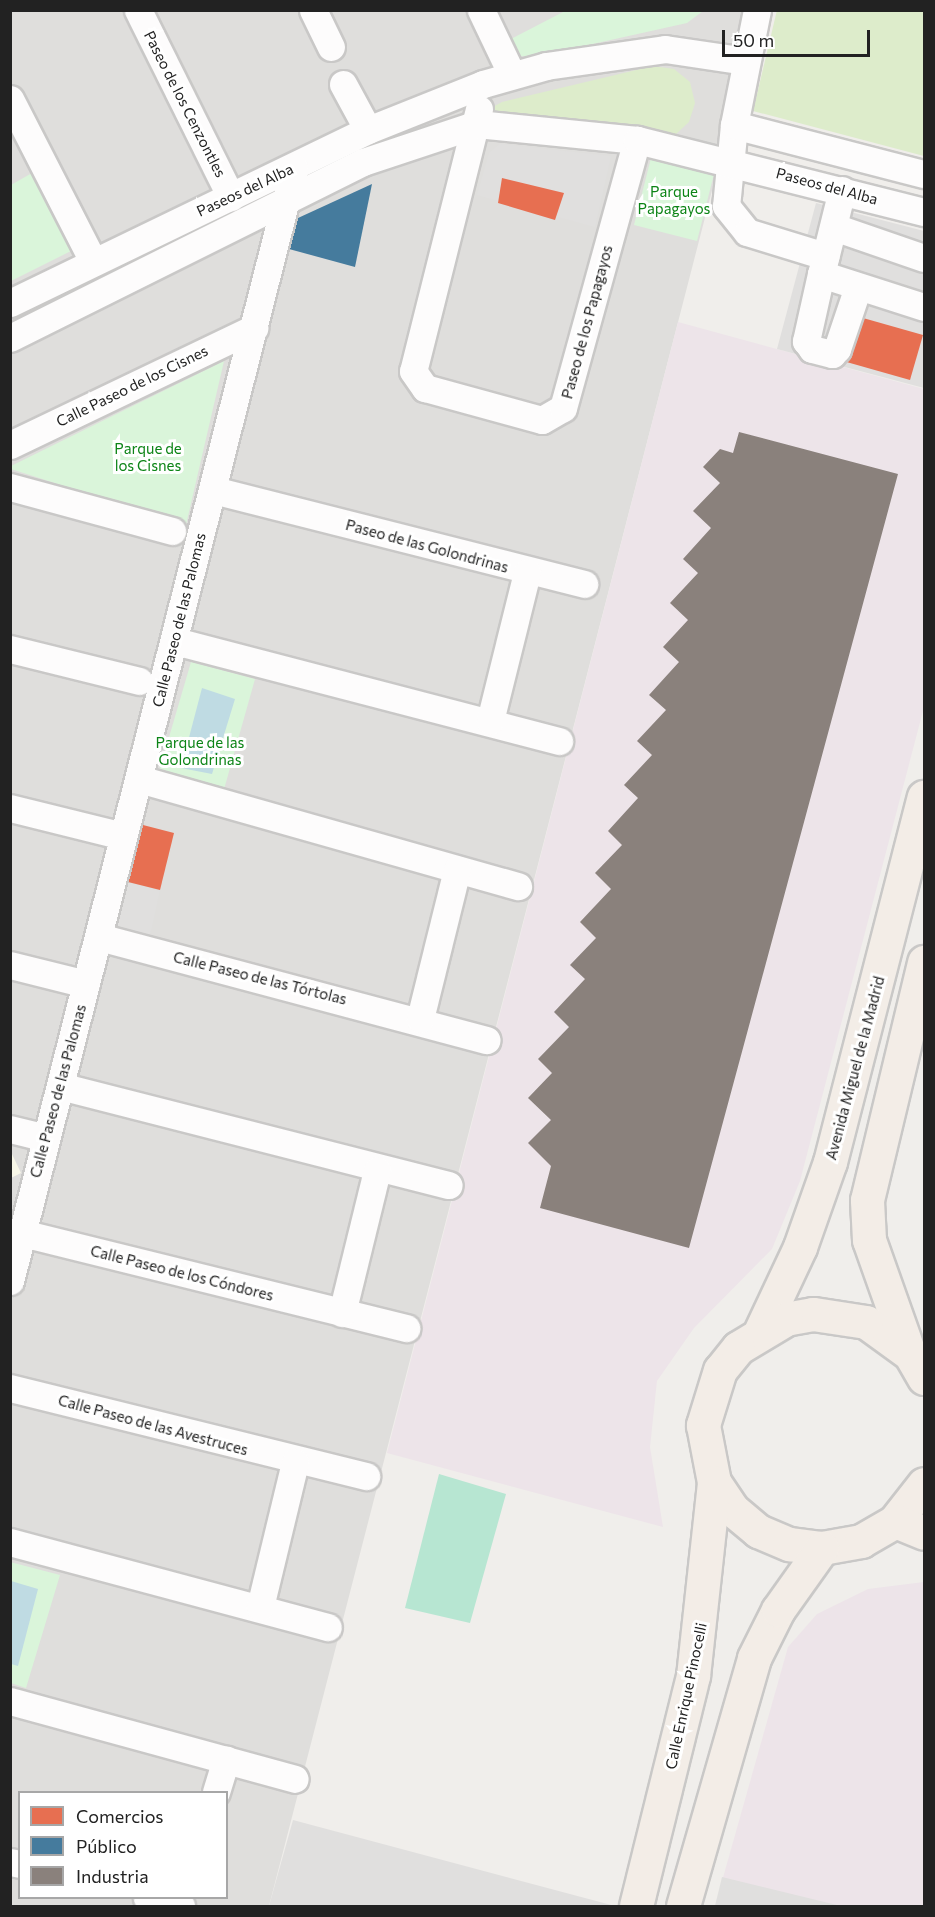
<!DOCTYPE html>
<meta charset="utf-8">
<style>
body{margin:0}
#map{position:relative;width:935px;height:1917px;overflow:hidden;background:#f0eeeb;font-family:Commissioner,sans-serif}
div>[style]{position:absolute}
.residential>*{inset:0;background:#dfdedc}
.industrial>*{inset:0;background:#ede4e9}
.education>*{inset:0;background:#f8f7e8}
.grass>*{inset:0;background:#ddeccb}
.park>*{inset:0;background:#daf5da}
.pitch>*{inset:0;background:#b7e6d2}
.parking>*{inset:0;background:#e0dfde}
.water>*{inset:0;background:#bfdbe3}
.shops>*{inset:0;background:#e76f51}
.public>*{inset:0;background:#457b9d}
.industry>*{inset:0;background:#8a817c}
.roads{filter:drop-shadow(2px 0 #c9c8c7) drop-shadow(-2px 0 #c9c8c7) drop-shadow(0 2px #c9c8c7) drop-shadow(0 -2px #c9c8c7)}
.minor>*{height:27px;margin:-13.5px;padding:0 13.5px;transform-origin:13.5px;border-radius:13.5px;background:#fdfcfc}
.major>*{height:33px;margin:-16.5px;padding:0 16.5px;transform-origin:16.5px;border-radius:16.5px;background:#f3ede7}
span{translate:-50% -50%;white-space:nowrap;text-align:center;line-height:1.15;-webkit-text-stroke:6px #fff;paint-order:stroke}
.street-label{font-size:15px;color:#222}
.park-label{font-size:15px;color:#0c8416}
.frame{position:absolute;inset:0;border:12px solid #222;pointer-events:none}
.legend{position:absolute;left:18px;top:1791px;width:210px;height:108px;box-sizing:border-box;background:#fff;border:2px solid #a7a7a7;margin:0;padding:8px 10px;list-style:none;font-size:18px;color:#222}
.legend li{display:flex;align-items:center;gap:12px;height:30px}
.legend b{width:30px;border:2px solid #a7a7a7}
.scale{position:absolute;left:722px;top:30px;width:148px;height:27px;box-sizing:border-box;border:3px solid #222;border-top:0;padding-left:8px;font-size:18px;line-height:21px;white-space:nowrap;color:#222;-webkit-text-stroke:4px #fff;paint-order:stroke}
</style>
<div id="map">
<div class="residential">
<i style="clip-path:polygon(evenodd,11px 11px,749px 11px,716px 175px,269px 1906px,11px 1906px,11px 11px,20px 1792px,226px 1792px,226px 1898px,20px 1898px,20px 1792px)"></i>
</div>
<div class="industrial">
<i style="clip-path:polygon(678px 322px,924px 389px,924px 707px,800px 1181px,772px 1249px,694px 1328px,657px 1381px,650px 1447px,663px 1527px,387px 1453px)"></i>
<i style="clip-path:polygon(924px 1582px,924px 1906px,715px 1906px,788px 1647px,817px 1614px,868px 1589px)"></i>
</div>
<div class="education">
<i style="clip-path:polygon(11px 1152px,21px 1173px,11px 1178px,10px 1178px)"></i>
</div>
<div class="grass">
<i style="clip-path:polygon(777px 10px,924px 11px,924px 156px,753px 111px)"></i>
<i style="clip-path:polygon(653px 66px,674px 69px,690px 82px,695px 103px,689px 122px,675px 135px,491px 117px,491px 108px,502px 102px)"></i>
</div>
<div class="park">
<i style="clip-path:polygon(565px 11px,703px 11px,687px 23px,534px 57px,520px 56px,509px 40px)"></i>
<i style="clip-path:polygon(651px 158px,714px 174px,697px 241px,634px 225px)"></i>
<i style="clip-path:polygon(32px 173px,71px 251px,11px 281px,11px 185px)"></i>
<i style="clip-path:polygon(224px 361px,186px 525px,11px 469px,11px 466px)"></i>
<i style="clip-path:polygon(191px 662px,255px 679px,223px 793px,158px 775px)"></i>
<i style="clip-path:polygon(10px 1562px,60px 1575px,26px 1688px,11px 1683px)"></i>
</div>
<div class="pitch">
<i style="clip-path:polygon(439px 1474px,506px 1494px,470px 1623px,405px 1608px)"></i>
</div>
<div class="parking">
<i style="clip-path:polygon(500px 144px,611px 156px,595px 227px,477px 195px,489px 153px)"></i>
<i style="clip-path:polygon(816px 203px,924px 231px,924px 388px,777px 349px)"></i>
<i style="clip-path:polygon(123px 881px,160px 890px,149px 940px,111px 930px)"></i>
<i style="clip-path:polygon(293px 1820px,615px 1906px,269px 1906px)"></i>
<i style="clip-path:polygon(722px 1877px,841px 1906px,715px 1906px)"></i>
</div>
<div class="water">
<i style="clip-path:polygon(202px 688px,235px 699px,212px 774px,181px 768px)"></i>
<i style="clip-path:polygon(11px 1581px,38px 1589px,18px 1666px,11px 1664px)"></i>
</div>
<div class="shops">
<i style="clip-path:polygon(502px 178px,564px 193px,555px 220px,498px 203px)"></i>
<i style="clip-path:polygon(856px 316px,923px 335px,910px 380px,843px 361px)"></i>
<i style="clip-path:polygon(143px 825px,174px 833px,160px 890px,128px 882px)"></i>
</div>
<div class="public">
<i style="clip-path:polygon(372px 184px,355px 267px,289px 249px,298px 218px)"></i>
</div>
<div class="industry">
<i style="clip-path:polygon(739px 432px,898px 474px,689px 1248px,540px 1208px,551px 1166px,528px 1143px,551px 1120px,528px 1098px,552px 1073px,538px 1059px,569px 1027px,554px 1012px,585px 979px,570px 965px,596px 938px,580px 922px,611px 889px,595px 873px,622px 845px,608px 831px,638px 798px,624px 785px,652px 755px,637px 741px,666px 710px,649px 695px,679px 662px,663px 647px,688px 620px,670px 603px,698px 573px,683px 559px,711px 528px,693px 511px,720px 483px,703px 467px,720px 449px,733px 453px)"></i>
</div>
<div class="roads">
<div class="minor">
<i style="left:138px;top:10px;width:209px;rotate:63.6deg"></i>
<i style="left:313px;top:10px;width:41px;rotate:64.1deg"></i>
<i style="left:481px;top:10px;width:72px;rotate:64.5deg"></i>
<i style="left:757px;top:10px;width:117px;rotate:101.3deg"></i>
<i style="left:734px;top:125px;width:81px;rotate:95.6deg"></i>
<i style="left:726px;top:206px;width:33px;rotate:51deg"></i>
<i style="left:747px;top:232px;width:82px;rotate:17.1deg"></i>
<i style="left:343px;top:84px;width:52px;rotate:61.5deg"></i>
<i style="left:10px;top:99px;width:182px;rotate:62.9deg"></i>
<i style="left:479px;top:109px;width:270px;rotate:104.1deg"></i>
<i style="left:413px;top:371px;width:21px;rotate:55deg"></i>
<i style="left:425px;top:388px;width:121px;rotate:15.3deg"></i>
<i style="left:542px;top:420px;width:24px;rotate:-30deg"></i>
<i style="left:563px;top:408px;width:278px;rotate:-74.6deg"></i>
<i style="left:734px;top:125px;width:196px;rotate:14.5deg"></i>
<i style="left:842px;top:190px;width:87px;rotate:104deg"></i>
<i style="left:821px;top:274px;width:108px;rotate:17.8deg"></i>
<i style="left:834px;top:227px;width:95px;rotate:19deg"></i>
<i style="left:821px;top:274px;width:69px;rotate:102.6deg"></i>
<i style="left:806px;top:341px;width:10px;rotate:53deg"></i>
<i style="left:812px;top:349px;width:21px;rotate:14deg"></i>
<i style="left:832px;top:354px;width:7px;rotate:-45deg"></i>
<i style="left:837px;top:349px;width:65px;rotate:-71.3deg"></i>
<i style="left:10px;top:303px;width:398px;rotate:-25.8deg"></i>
<i style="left:368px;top:130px;width:124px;rotate:-21.8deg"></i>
<i style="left:483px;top:84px;width:66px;rotate:-15.9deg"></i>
<i style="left:546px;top:66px;width:120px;rotate:-8.1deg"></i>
<i style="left:665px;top:49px;width:81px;rotate:8.5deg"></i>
<i style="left:10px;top:338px;width:394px;rotate:-26.5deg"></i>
<i style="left:363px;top:162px;width:120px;rotate:-18.4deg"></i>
<i style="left:477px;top:124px;width:161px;rotate:5.7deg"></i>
<i style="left:637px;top:140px;width:296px;rotate:14.1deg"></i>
<i style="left:10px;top:445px;width:271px;rotate:-25.6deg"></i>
<i style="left:10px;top:487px;width:168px;rotate:15.2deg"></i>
<i style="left:213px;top:490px;width:383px;rotate:14.2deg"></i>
<i style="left:175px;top:641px;width:397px;rotate:14.6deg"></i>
<i style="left:10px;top:649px;width:133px;rotate:13.9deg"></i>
<i style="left:490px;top:721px;width:153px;rotate:-76deg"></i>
<i style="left:139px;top:779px;width:394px;rotate:15.8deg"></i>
<i style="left:10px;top:808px;width:116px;rotate:13.9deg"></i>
<i style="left:99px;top:937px;width:401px;rotate:14.9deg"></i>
<i style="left:10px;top:965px;width:78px;rotate:14deg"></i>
<i style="left:420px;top:1019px;width:154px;rotate:-76.1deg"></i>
<i style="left:60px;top:1086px;width:401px;rotate:14.3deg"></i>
<i style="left:10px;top:1129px;width:36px;rotate:14deg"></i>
<i style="left:22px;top:1233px;width:396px;rotate:13.9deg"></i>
<i style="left:10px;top:1281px;width:1149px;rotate:-75.69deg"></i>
<i style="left:342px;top:1313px;width:147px;rotate:-76.2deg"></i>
<i style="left:10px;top:1388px;width:367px;rotate:13.9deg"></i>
<i style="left:10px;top:1542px;width:329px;rotate:15deg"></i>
<i style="left:260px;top:1607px;width:149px;rotate:-76.4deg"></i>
<i style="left:10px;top:1701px;width:295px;rotate:15.3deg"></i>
<i style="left:216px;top:1792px;width:34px;rotate:-73deg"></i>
<i style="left:10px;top:1862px;width:10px;rotate:11deg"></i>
<i style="left:147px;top:1898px;width:35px;rotate:13deg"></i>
</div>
<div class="major">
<i style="left:761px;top:1330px;width:92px;rotate:-64.8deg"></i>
<i style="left:800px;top:1247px;width:90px;rotate:-70.6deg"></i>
<i style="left:830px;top:1162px;width:377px;rotate:-75.6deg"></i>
<i style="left:908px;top:1350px;width:117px;rotate:-109.5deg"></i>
<i style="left:869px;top:1240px;width:40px;rotate:-92.9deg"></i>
<i style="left:867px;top:1200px;width:245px;rotate:-76.5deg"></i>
<i style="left:924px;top:1378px;width:28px;rotate:-120deg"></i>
<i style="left:910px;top:1354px;width:54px;rotate:-144deg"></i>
<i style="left:866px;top:1322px;width:54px;rotate:-171.4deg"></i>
<i style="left:813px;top:1314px;width:27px;rotate:170deg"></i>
<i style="left:786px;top:1319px;width:56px;rotate:148.9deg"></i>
<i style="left:738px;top:1348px;width:28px;rotate:129deg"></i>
<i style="left:720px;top:1370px;width:58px;rotate:107.2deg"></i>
<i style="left:703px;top:1425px;width:58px;rotate:79.1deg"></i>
<i style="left:714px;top:1482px;width:34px;rotate:56deg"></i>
<i style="left:733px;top:1510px;width:33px;rotate:40deg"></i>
<i style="left:758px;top:1531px;width:34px;rotate:23deg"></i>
<i style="left:789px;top:1544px;width:33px;rotate:7deg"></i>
<i style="left:822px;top:1548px;width:40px;rotate:-10deg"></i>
<i style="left:861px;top:1541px;width:39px;rotate:-30deg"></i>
<i style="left:895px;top:1521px;width:47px;rotate:-51.9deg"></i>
<i style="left:895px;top:1521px;width:31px;rotate:22deg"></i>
<i style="left:636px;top:1906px;width:237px;rotate:-76.1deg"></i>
<i style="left:693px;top:1676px;width:195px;rotate:-83.8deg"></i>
<i style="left:683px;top:1906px;width:258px;rotate:-74deg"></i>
<i style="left:754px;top:1658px;width:54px;rotate:-63.4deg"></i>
<i style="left:778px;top:1610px;width:76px;rotate:-54.6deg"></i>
</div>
</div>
<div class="street-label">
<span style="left:185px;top:104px;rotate:63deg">Paseo de los Cenzontles</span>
<span style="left:827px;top:186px;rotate:15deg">Paseos del Alba</span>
<span style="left:245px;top:190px;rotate:-25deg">Paseos del Alba</span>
<span style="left:587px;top:322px;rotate:-75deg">Paseo de los Papagayos</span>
<span style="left:132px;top:386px;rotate:-26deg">Calle Paseo de los Cisnes</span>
<span style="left:427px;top:546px;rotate:15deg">Paseo de las Golondrinas</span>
<span style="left:179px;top:620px;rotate:-76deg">Calle Paseo de las Palomas</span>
<span style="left:260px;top:978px;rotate:14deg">Calle Paseo de las Tórtolas</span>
<span style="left:855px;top:1068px;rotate:-75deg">Avenida Miguel de la Madrid</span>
<span style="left:58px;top:1091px;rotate:-75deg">Calle Paseo de las Palomas</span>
<span style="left:182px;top:1273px;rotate:14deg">Calle Paseo de los Cóndores</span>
<span style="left:153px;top:1425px;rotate:15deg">Calle Paseo de las Avestruces</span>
<span style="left:686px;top:1696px;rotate:-78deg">Calle Enrique Pinocelli</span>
</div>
<div class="park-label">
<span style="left:674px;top:200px">Parque<br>Papagayos</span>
<span style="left:148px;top:457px">Parque de<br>los Cisnes</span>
<span style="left:200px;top:751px">Parque de las<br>Golondrinas</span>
</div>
<div class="frame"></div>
<ul class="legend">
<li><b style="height:16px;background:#e76f51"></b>Comercios</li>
<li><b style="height:16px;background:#457b9d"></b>Público</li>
<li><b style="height:16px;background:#8a817c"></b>Industria</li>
</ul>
<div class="scale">50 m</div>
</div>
